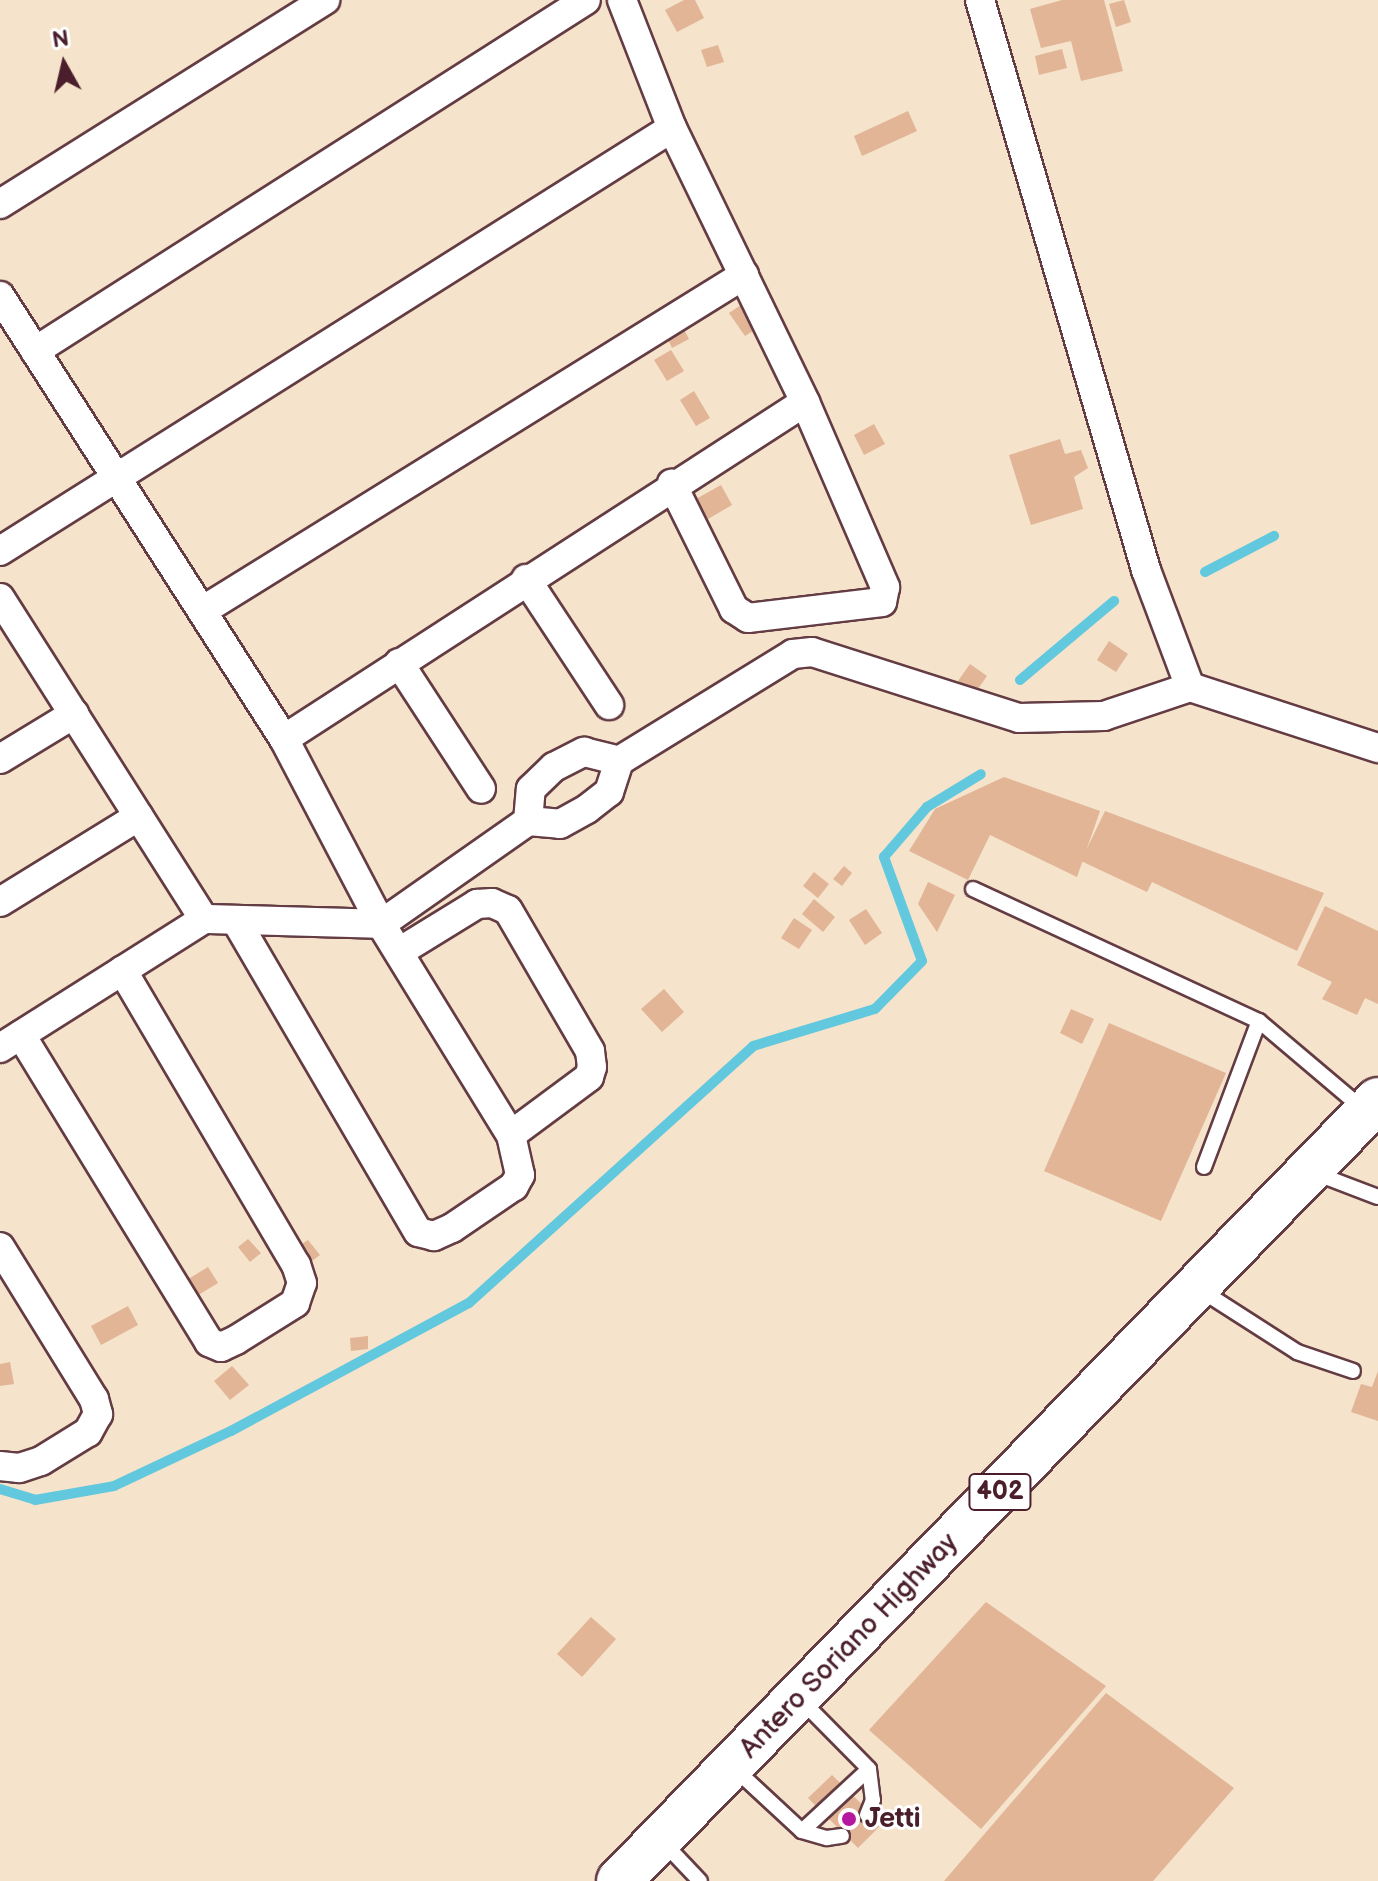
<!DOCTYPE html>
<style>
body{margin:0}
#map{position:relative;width:1378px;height:1881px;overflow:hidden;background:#f5e3cb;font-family:"Balsamiq Sans",sans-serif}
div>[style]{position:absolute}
.stream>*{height:10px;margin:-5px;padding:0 5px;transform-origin:5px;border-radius:5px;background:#61c8de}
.building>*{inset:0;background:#e1b596}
.roads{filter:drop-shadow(2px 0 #643c43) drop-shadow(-2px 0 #643c43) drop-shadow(0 2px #643c43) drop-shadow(0 -2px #643c43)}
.service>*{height:14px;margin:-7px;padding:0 7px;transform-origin:7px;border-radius:7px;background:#fff}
.minor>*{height:28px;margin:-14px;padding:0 14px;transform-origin:14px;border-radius:14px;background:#fff}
.primary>*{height:44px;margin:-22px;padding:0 22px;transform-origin:22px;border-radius:22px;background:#fff}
.dots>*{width:22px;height:22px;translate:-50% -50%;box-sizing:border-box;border:4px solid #fff;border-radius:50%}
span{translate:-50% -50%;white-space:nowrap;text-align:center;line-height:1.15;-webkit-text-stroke:6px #fff;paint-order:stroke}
.shield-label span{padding:2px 6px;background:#fff;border:2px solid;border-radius:6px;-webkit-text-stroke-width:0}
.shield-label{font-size:26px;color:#4a1f2b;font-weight:700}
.street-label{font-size:28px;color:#4a1f2b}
.poi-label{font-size:28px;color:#4a1f2b;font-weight:700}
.left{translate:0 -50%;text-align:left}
.north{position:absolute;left:24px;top:24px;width:80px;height:80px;-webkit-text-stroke:6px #fff;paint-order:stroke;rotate:352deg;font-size:22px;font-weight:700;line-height:32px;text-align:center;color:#4a1f2b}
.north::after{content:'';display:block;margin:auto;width:28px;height:36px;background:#4a1f2b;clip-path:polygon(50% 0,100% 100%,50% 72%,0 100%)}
</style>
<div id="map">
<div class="stream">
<i style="left:1205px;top:572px;width:78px;rotate:-27.6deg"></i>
<i style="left:1020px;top:680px;width:123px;rotate:-40deg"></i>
<i style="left:0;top:1489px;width:37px;rotate:17deg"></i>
<i style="left:35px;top:1500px;width:80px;rotate:-10deg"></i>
<i style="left:114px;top:1486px;width:129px;rotate:-25.2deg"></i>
<i style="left:231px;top:1431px;width:270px;rotate:-28.3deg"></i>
<i style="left:469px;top:1303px;width:383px;rotate:-42.1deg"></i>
<i style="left:753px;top:1046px;width:127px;rotate:-16.9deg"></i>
<i style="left:875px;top:1009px;width:67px;rotate:-45.6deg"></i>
<i style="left:922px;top:961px;width:111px;rotate:-110.1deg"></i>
<i style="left:884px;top:857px;width:66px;rotate:-49.3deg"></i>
<i style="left:927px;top:807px;width:63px;rotate:-31.4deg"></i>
</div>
<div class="building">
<i style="clip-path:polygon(684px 0,695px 0,704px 18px,677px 32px,665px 10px)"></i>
<i style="clip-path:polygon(1062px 0,1104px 0,1123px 71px,1081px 81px,1071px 41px,1041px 48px,1030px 9px)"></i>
<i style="clip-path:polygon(1124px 0,1131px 22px,1116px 27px,1109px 4px)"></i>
<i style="clip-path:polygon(718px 45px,724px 62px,707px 67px,701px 50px)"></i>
<i style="clip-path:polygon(1062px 49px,1067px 68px,1039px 75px,1035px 56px)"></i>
<i style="clip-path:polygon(908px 111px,917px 131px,862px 156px,854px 136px)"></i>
<i style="clip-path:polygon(750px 299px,766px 323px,745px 336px,729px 313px)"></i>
<i style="clip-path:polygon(678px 318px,689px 339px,672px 348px,662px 327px)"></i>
<i style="clip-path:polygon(671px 350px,684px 371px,667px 381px,654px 360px)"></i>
<i style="clip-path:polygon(694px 391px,710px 418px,696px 426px,680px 400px)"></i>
<i style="clip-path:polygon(874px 424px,885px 444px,864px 455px,854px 435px)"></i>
<i style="clip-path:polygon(1060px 439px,1065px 454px,1081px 450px,1088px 468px,1074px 477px,1083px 509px,1031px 525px,1009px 455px)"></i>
<i style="clip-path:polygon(721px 485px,732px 505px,708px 519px,696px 499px)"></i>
<i style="clip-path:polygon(1109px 641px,1128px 654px,1116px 672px,1097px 660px)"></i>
<i style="clip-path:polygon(970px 664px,987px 676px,975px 693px,958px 681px)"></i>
<i style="clip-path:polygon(1004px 777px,1100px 811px,1077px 877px,990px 835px,968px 880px,909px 851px,935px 809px)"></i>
<i style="clip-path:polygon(1105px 811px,1324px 893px,1297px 951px,1152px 882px,1147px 892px,1081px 861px)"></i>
<i style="clip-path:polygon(844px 866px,852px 873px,842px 886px,833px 879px)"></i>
<i style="clip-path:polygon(814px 872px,829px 884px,818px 898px,803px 886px)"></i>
<i style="clip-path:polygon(928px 882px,955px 895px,937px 932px,918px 904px)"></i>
<i style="clip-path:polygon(814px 899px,835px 917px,823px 932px,802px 914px)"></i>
<i style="clip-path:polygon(1325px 906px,1378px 931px,1378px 1004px,1365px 998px,1357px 1015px,1322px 999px,1332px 982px,1297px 965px)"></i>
<i style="clip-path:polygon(866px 909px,882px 933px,865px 945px,849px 920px)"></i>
<i style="clip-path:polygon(794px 918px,812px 930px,799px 949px,781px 938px)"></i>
<i style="clip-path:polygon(664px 989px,684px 1012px,662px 1032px,641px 1009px)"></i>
<i style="clip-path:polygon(1071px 1009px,1094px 1019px,1082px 1044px,1060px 1033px)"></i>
<i style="clip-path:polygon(1109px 1023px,1226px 1073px,1161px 1221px,1044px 1171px)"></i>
<i style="clip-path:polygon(248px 1239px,261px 1253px,250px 1262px,238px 1247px)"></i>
<i style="clip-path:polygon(308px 1240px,320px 1255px,308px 1264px,296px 1248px)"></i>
<i style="clip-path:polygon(208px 1267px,218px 1283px,195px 1297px,185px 1281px)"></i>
<i style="clip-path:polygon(128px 1306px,138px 1325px,101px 1345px,91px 1326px)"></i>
<i style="clip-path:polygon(368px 1336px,368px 1349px,351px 1351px,350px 1338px)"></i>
<i style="clip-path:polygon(10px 1362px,14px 1384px,0 1386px,0 1364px)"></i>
<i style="clip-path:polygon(232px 1366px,249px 1385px,230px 1400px,214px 1381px)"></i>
<i style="clip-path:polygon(1378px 1371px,1378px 1421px,1351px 1412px,1361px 1384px,1372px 1387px)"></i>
<i style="clip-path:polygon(986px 1602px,1106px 1686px,981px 1829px,869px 1730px)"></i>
<i style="clip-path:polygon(591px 1617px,616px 1639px,582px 1677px,557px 1654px)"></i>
<i style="clip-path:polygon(1106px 1693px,1234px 1788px,1153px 1881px,944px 1881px)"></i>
<i style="clip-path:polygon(832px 1775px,882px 1824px,858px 1848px,808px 1798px)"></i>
</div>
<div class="roads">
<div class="service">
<i style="left:973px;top:889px;width:315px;rotate:24.8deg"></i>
<i style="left:1259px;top:1021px;width:136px;rotate:40.2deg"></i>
<i style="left:1204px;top:1167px;width:156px;rotate:-69.4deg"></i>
<i style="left:1315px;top:1173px;width:67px;rotate:20.9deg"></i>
<i style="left:1199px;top:1289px;width:117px;rotate:32.7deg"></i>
<i style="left:1297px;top:1352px;width:59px;rotate:18.7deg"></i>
<i style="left:802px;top:1701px;width:95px;rotate:45.4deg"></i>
<i style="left:869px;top:1769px;width:31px;rotate:83deg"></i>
<i style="left:873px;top:1800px;width:16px;rotate:112deg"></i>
<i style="left:735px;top:1769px;width:91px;rotate:42.8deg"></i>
<i style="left:802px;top:1831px;width:26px;rotate:16deg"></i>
<i style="left:827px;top:1838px;width:15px;rotate:-8deg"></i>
<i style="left:802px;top:1831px;width:91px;rotate:-42.8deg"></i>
<i style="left:662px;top:1841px;width:55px;rotate:46.5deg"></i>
</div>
<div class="minor">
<i style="left:622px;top:0;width:137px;rotate:68.7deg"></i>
<i style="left:672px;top:128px;width:305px;rotate:64.1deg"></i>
<i style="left:805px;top:402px;width:202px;rotate:66.6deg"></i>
<i style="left:885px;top:587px;width:15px;rotate:101deg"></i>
<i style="left:882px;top:602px;width:135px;rotate:173.2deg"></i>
<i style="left:748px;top:618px;width:17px;rotate:-147deg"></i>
<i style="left:734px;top:609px;width:140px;rotate:-116.4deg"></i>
<i style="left:980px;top:0;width:594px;rotate:73.76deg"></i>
<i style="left:1146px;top:570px;width:125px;rotate:69.4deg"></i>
<i style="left:1190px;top:687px;width:198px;rotate:18deg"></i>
<i style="left:0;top:204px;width:384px;rotate:-32.1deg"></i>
<i style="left:0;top:296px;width:526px;rotate:57.34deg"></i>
<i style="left:284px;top:739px;width:209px;rotate:62.3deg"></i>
<i style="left:381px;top:924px;width:248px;rotate:58.4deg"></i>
<i style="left:511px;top:1135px;width:41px;rotate:77.3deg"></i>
<i style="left:520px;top:1175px;width:13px;rotate:119deg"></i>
<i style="left:514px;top:1186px;width:75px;rotate:145.9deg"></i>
<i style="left:452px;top:1228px;width:20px;rotate:156deg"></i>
<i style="left:434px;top:1236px;width:16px;rotate:-166deg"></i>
<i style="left:418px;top:1232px;width:361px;rotate:-120.3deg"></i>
<i style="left:35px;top:351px;width:653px;rotate:-32.5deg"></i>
<i style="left:0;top:551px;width:794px;rotate:-32.19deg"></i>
<i style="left:526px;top:579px;width:151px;rotate:56.6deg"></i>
<i style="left:0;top:598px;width:380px;rotate:57.6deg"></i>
<i style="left:204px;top:919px;width:177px;rotate:1.6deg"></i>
<i style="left:381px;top:924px;width:179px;rotate:-35deg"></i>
<i style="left:528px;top:821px;width:32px;rotate:-85deg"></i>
<i style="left:531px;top:789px;width:32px;rotate:-44deg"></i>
<i style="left:554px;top:767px;width:34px;rotate:-27deg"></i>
<i style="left:584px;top:752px;width:36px;rotate:14deg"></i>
<i style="left:619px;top:761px;width:204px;rotate:-31.6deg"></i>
<i style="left:793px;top:654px;width:19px;rotate:-6deg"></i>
<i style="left:812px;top:652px;width:217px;rotate:17.7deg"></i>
<i style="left:1019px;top:718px;width:85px;rotate:-1.3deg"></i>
<i style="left:1104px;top:716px;width:91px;rotate:-18.6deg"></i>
<i style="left:202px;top:611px;width:638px;rotate:-31.8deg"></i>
<i style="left:399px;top:663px;width:150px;rotate:56.9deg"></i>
<i style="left:284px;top:739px;width:620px;rotate:-32.9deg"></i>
<i style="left:0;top:759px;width:87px;rotate:-31.3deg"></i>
<i style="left:528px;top:821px;width:32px;rotate:5deg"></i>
<i style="left:560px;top:824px;width:31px;rotate:-29deg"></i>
<i style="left:587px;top:809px;width:28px;rotate:-38deg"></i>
<i style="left:609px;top:792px;width:33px;rotate:-72deg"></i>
<i style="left:0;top:902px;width:163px;rotate:-31.7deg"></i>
<i style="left:399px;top:952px;width:92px;rotate:-31.6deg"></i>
<i style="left:477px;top:904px;width:15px;rotate:-4deg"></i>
<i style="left:492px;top:903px;width:17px;rotate:24deg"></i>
<i style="left:508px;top:910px;width:163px;rotate:59.8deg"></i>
<i style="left:590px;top:1051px;width:16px;rotate:83deg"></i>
<i style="left:592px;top:1067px;width:10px;rotate:107deg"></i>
<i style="left:589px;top:1077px;width:97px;rotate:143.4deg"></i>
<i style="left:21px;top:1035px;width:360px;rotate:58.5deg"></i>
<i style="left:209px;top:1342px;width:13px;rotate:23deg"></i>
<i style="left:221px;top:1347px;width:17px;rotate:-25deg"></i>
<i style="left:236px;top:1340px;width:70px;rotate:-32.1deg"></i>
<i style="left:295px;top:1303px;width:21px;rotate:-71deg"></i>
<i style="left:302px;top:1283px;width:19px;rotate:-108deg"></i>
<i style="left:296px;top:1265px;width:342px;rotate:-120.5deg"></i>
<i style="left:0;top:1048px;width:241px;rotate:-32.3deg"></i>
<i style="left:0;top:1247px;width:179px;rotate:58.3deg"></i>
<i style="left:94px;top:1399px;width:16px;rotate:75deg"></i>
<i style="left:98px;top:1414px;width:21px;rotate:119deg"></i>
<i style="left:88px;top:1432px;width:55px;rotate:148.3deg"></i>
<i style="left:41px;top:1461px;width:23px;rotate:162deg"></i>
<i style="left:19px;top:1468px;width:19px;rotate:-174deg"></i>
</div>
<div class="primary">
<i style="left:619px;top:1881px;width:1089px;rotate:-45.82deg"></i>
</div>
</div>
<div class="dots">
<i style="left:849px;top:1819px;background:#b5179e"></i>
</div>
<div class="shield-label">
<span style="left:1000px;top:1492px">402</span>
</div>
<div class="street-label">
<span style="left:849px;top:1646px;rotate:-46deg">Antero Soriano Highway</span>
</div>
<div class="poi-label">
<span class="left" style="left:865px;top:1819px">Jetti</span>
</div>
<div class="north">N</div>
</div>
